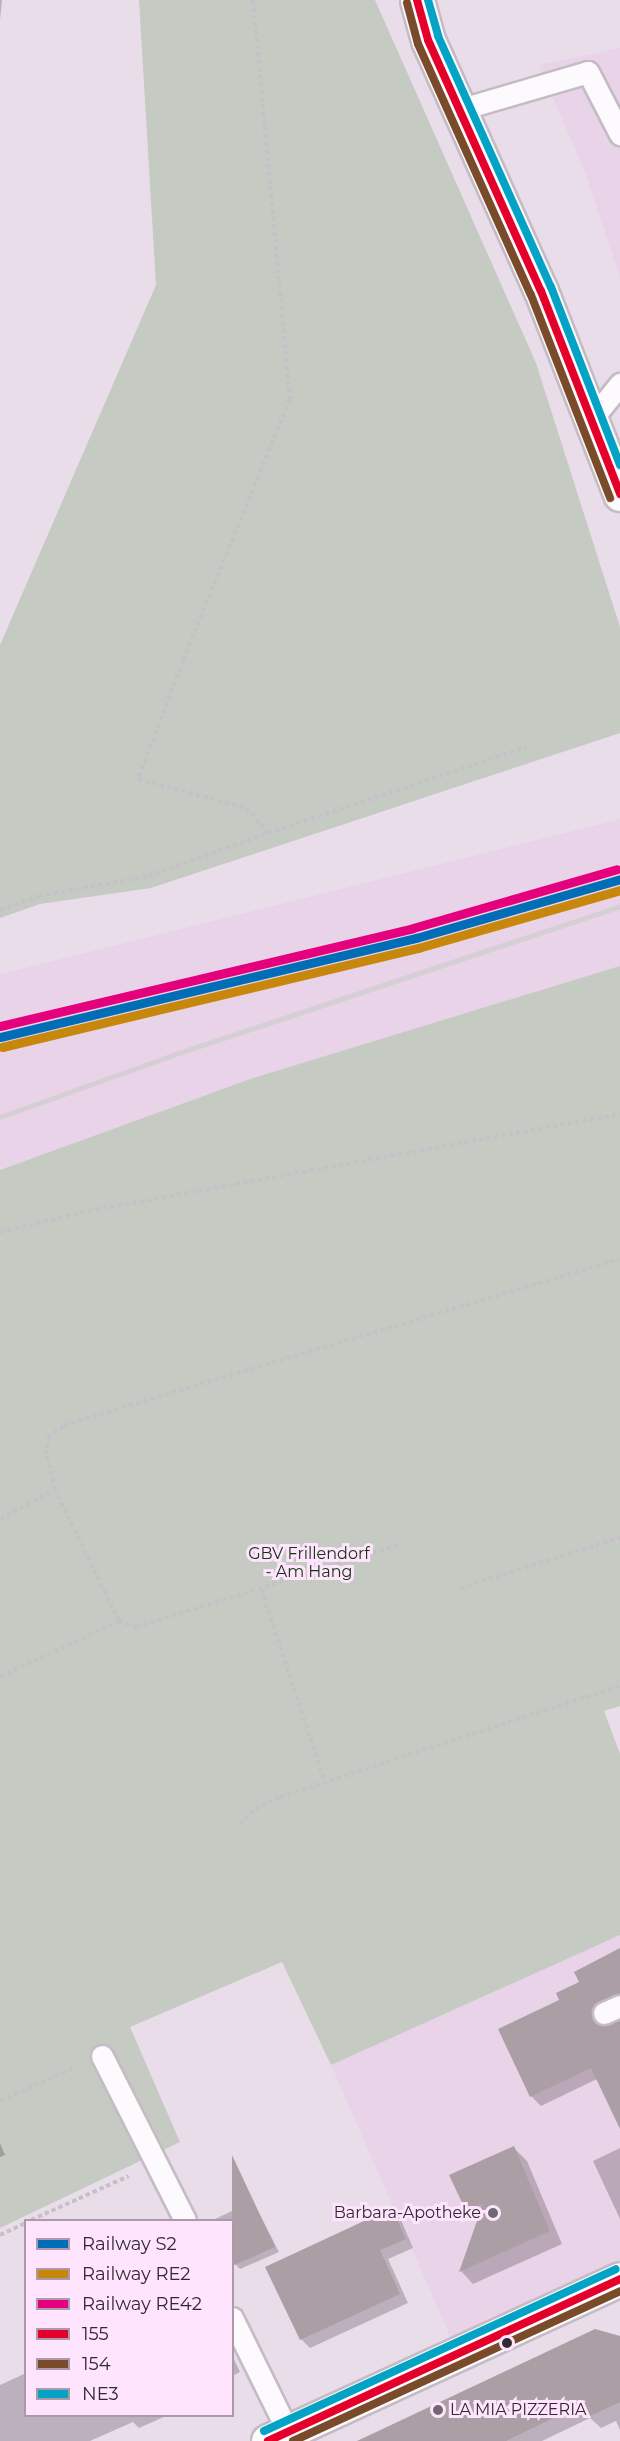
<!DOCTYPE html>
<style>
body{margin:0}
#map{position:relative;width:620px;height:2441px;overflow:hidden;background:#eaddea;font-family:Montserrat,sans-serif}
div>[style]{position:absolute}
.built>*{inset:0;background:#e9d3e8}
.green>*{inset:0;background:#c5cac3}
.shadow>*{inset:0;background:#0003}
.building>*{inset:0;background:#ab9ea4}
.path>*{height:4px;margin-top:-2px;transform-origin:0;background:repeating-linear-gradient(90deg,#c6c1c6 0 4.5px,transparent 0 7.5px)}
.roads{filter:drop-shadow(2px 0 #c5bbc5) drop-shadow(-2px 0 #c5bbc5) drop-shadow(0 2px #c5bbc5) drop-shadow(0 -2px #c5bbc5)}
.lane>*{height:21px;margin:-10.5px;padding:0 10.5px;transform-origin:10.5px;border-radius:10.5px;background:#fcfafc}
.secondary>*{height:33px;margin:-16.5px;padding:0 16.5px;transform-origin:16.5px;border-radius:16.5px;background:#fcfafc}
.rail>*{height:4.5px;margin:-2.25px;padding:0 2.25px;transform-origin:2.25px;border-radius:2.25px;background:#d4cfd3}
.bus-1>*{height:8px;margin:-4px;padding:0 4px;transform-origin:4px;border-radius:4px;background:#e4002b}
.bus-2>*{height:8px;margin:-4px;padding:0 4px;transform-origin:4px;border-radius:4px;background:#7a4b2a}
.bus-3>*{height:8px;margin:-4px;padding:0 4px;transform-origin:4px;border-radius:4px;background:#03a3c6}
.rail-1>*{height:9px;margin:-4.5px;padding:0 4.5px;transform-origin:4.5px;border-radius:4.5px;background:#006db6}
.rail-2>*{height:9px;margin:-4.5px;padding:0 4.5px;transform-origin:4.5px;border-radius:4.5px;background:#c6870c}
.rail-3>*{height:9px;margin:-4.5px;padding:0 4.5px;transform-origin:4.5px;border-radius:4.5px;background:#e5007d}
.dots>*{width:16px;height:16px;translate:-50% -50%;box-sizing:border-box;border:3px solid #fee4fd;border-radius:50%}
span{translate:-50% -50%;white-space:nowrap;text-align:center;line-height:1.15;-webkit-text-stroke:6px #fee4fd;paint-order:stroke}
.park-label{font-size:16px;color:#14340f}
.poi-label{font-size:16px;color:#332932}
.right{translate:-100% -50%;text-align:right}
.left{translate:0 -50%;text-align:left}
.legend{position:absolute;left:24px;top:2219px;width:210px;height:198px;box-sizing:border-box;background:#fee4fd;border:2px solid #ad99ac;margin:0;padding:8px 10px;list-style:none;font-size:18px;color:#332932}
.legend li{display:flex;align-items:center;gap:12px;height:30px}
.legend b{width:30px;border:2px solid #ad99ac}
</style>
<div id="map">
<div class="built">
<i style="clip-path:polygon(620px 48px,620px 277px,586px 175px,539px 65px)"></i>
<i style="clip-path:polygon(620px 819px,620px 968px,253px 1078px,0 1170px,0 974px)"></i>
<i style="clip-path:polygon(620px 1935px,620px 2280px,460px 2359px,331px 2065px)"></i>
</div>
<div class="green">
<i style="clip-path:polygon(139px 0,375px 0,536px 363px,620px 627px,620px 733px,151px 888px,40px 904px,0 918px,0 645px,156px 285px)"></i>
<i style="clip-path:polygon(620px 966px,620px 1706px,604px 1711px,620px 1754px,620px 1935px,331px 2065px,282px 1962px,130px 2027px,180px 2142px,0 2228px,0 1170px,253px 1078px)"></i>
</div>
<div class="shadow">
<i style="clip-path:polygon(0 0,2px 0,0 20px)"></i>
<i style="clip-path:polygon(620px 1950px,620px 2006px,600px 2021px,603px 2027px,620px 2021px,620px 2125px,597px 2079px,541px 2106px,531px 2096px,561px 2000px)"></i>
<i style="clip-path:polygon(0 2143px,5px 2155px,0 2157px)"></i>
<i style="clip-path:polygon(514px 2148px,527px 2161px,562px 2244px,473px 2284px,461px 2271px,478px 2221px,467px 2210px)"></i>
<i style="clip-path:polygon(620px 2148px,620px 2219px,593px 2161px)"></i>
<i style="clip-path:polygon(253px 2201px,279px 2252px,240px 2269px,235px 2264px,232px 2220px,215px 2219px)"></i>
<i style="clip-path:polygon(391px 2209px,400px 2218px,413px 2248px,388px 2259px,408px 2303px,310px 2348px,301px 2339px,267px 2268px)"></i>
<i style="clip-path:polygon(620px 2347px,620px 2430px,616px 2421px,601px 2428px,590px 2418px,542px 2441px,359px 2441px)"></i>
<i style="clip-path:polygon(232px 2355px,240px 2372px,232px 2376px)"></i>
<i style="clip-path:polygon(24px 2374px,26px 2416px,166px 2416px,139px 2428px,133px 2422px,90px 2441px,0 2441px,0 2385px)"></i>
</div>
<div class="building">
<i style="clip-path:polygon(620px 1948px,620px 1993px,598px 2002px,591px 2012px,596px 2023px,602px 2026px,620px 2020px,620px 2129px,591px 2068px,530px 2097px,498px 2029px,559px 2000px,556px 1993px,579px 1982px,574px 1972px)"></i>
<i style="clip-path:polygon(514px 2146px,550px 2231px,459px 2272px,483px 2204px,466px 2211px,449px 2175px)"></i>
<i style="clip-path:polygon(232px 2155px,275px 2247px,232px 2266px)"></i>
<i style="clip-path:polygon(392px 2208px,406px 2239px,380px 2250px,400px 2294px,300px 2340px,265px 2267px)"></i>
<i style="clip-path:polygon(595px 2329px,620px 2336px,620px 2402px,588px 2417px,582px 2404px,506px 2441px,357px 2441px)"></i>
</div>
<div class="path">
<i style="left:253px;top:0;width:401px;rotate:84.7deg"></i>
<i style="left:290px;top:399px;width:282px;rotate:112.3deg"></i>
<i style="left:183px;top:660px;width:127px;rotate:110.7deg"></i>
<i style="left:138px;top:779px;width:112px;rotate:15deg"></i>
<i style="left:246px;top:808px;width:33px;rotate:49deg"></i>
<i style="left:0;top:910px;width:41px;rotate:-19.7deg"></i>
<i style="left:39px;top:896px;width:111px;rotate:-10.4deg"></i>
<i style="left:148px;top:876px;width:127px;rotate:-19.7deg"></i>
<i style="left:268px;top:833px;width:272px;rotate:-18.4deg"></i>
<i style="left:0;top:1232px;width:90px;rotate:-13.4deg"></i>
<i style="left:88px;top:1211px;width:541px;rotate:-10.33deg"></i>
<i style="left:0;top:1519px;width:62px;rotate:-27.8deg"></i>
<i style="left:398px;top:1545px;width:274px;rotate:162.6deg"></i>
<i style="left:137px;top:1627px;width:19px;rotate:-162deg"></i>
<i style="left:119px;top:1621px;width:146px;rotate:-116deg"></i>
<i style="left:55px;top:1490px;width:36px;rotate:-104deg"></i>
<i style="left:46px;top:1455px;width:17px;rotate:-83deg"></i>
<i style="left:48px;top:1438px;width:21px;rotate:-39deg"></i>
<i style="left:64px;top:1425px;width:580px;rotate:-16.62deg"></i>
<i style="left:460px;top:1588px;width:168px;rotate:-17.4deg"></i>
<i style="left:261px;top:1589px;width:203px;rotate:71.7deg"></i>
<i style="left:0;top:1677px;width:132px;rotate:-25.2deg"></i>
<i style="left:240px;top:1825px;width:22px;rotate:-47deg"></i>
<i style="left:255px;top:1809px;width:28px;rotate:-26deg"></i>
<i style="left:280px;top:1797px;width:358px;rotate:-18.1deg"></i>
<i style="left:0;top:2101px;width:83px;rotate:-24.1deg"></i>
<i style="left:31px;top:2220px;width:107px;rotate:-24.2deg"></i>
<i style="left:0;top:2235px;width:29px;rotate:-25deg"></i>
</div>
<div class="roads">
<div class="lane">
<i style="left:458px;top:110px;width:135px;rotate:-16.3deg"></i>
<i style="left:588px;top:72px;width:70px;rotate:62.7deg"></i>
<i style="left:590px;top:421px;width:48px;rotate:-51deg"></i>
<i style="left:604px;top:2013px;width:17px;rotate:-24deg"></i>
<i style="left:102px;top:2056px;width:184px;rotate:63.2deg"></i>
<i style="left:232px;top:2318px;width:127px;rotate:63.8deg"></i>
</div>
<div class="secondary">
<i style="left:417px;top:0;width:41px;rotate:74.6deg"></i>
<i style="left:428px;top:40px;width:275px;rotate:65.8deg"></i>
<i style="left:541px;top:291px;width:218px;rotate:68.7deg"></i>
<i style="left:268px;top:2441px;width:387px;rotate:-24.7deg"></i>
</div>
</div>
<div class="rail">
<i style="left:0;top:1117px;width:190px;rotate:-19.7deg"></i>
<i style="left:179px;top:1053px;width:465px;rotate:-18.4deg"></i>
</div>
<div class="bus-1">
<i style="left:417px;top:0;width:41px;rotate:74.6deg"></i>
<i style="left:428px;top:40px;width:275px;rotate:65.8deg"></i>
<i style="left:541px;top:291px;width:218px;rotate:68.7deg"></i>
<i style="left:268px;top:2441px;width:387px;rotate:-24.7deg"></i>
</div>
<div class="bus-2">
<i style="left:407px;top:3px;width:42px;rotate:75deg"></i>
<i style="left:418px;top:44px;width:275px;rotate:65.8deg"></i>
<i style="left:531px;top:295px;width:218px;rotate:68.7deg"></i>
<i style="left:293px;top:2441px;width:360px;rotate:-24.6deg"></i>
</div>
<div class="bus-3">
<i style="left:428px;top:0;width:37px;rotate:74deg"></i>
<i style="left:438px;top:36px;width:275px;rotate:65.8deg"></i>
<i style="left:551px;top:287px;width:191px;rotate:68.8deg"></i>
<i style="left:264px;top:2431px;width:387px;rotate:-24.7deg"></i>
</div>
<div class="rail-1">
<i style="left:0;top:1037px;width:428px;rotate:-13.4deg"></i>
<i style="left:416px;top:938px;width:212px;rotate:-16.1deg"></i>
</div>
<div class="rail-2">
<i style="left:2px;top:1047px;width:428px;rotate:-13.4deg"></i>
<i style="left:418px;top:948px;width:210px;rotate:-16deg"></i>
</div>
<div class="rail-3">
<i style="left:0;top:1026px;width:424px;rotate:-13.3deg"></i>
<i style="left:413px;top:928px;width:212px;rotate:-16.1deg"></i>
</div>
<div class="dots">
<i style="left:493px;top:2213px;background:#736872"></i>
<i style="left:507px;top:2343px;background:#332932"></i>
<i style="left:438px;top:2410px;background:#736872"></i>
</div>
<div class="park-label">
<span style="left:309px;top:1563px">GBV Frillendorf<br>- Am Hang</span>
</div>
<div class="poi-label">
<span class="right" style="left:481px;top:2213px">Barbara-Apotheke</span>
<span class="left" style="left:450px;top:2410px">LA MIA PIZZERIA</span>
</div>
<ul class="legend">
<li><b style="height:8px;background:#006db6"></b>Railway S2</li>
<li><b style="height:8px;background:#c6870c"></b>Railway RE2</li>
<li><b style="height:8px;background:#e5007d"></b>Railway RE42</li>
<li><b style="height:8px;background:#e4002b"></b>155</li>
<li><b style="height:8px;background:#7a4b2a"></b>154</li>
<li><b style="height:8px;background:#03a3c6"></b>NE3</li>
</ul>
</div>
